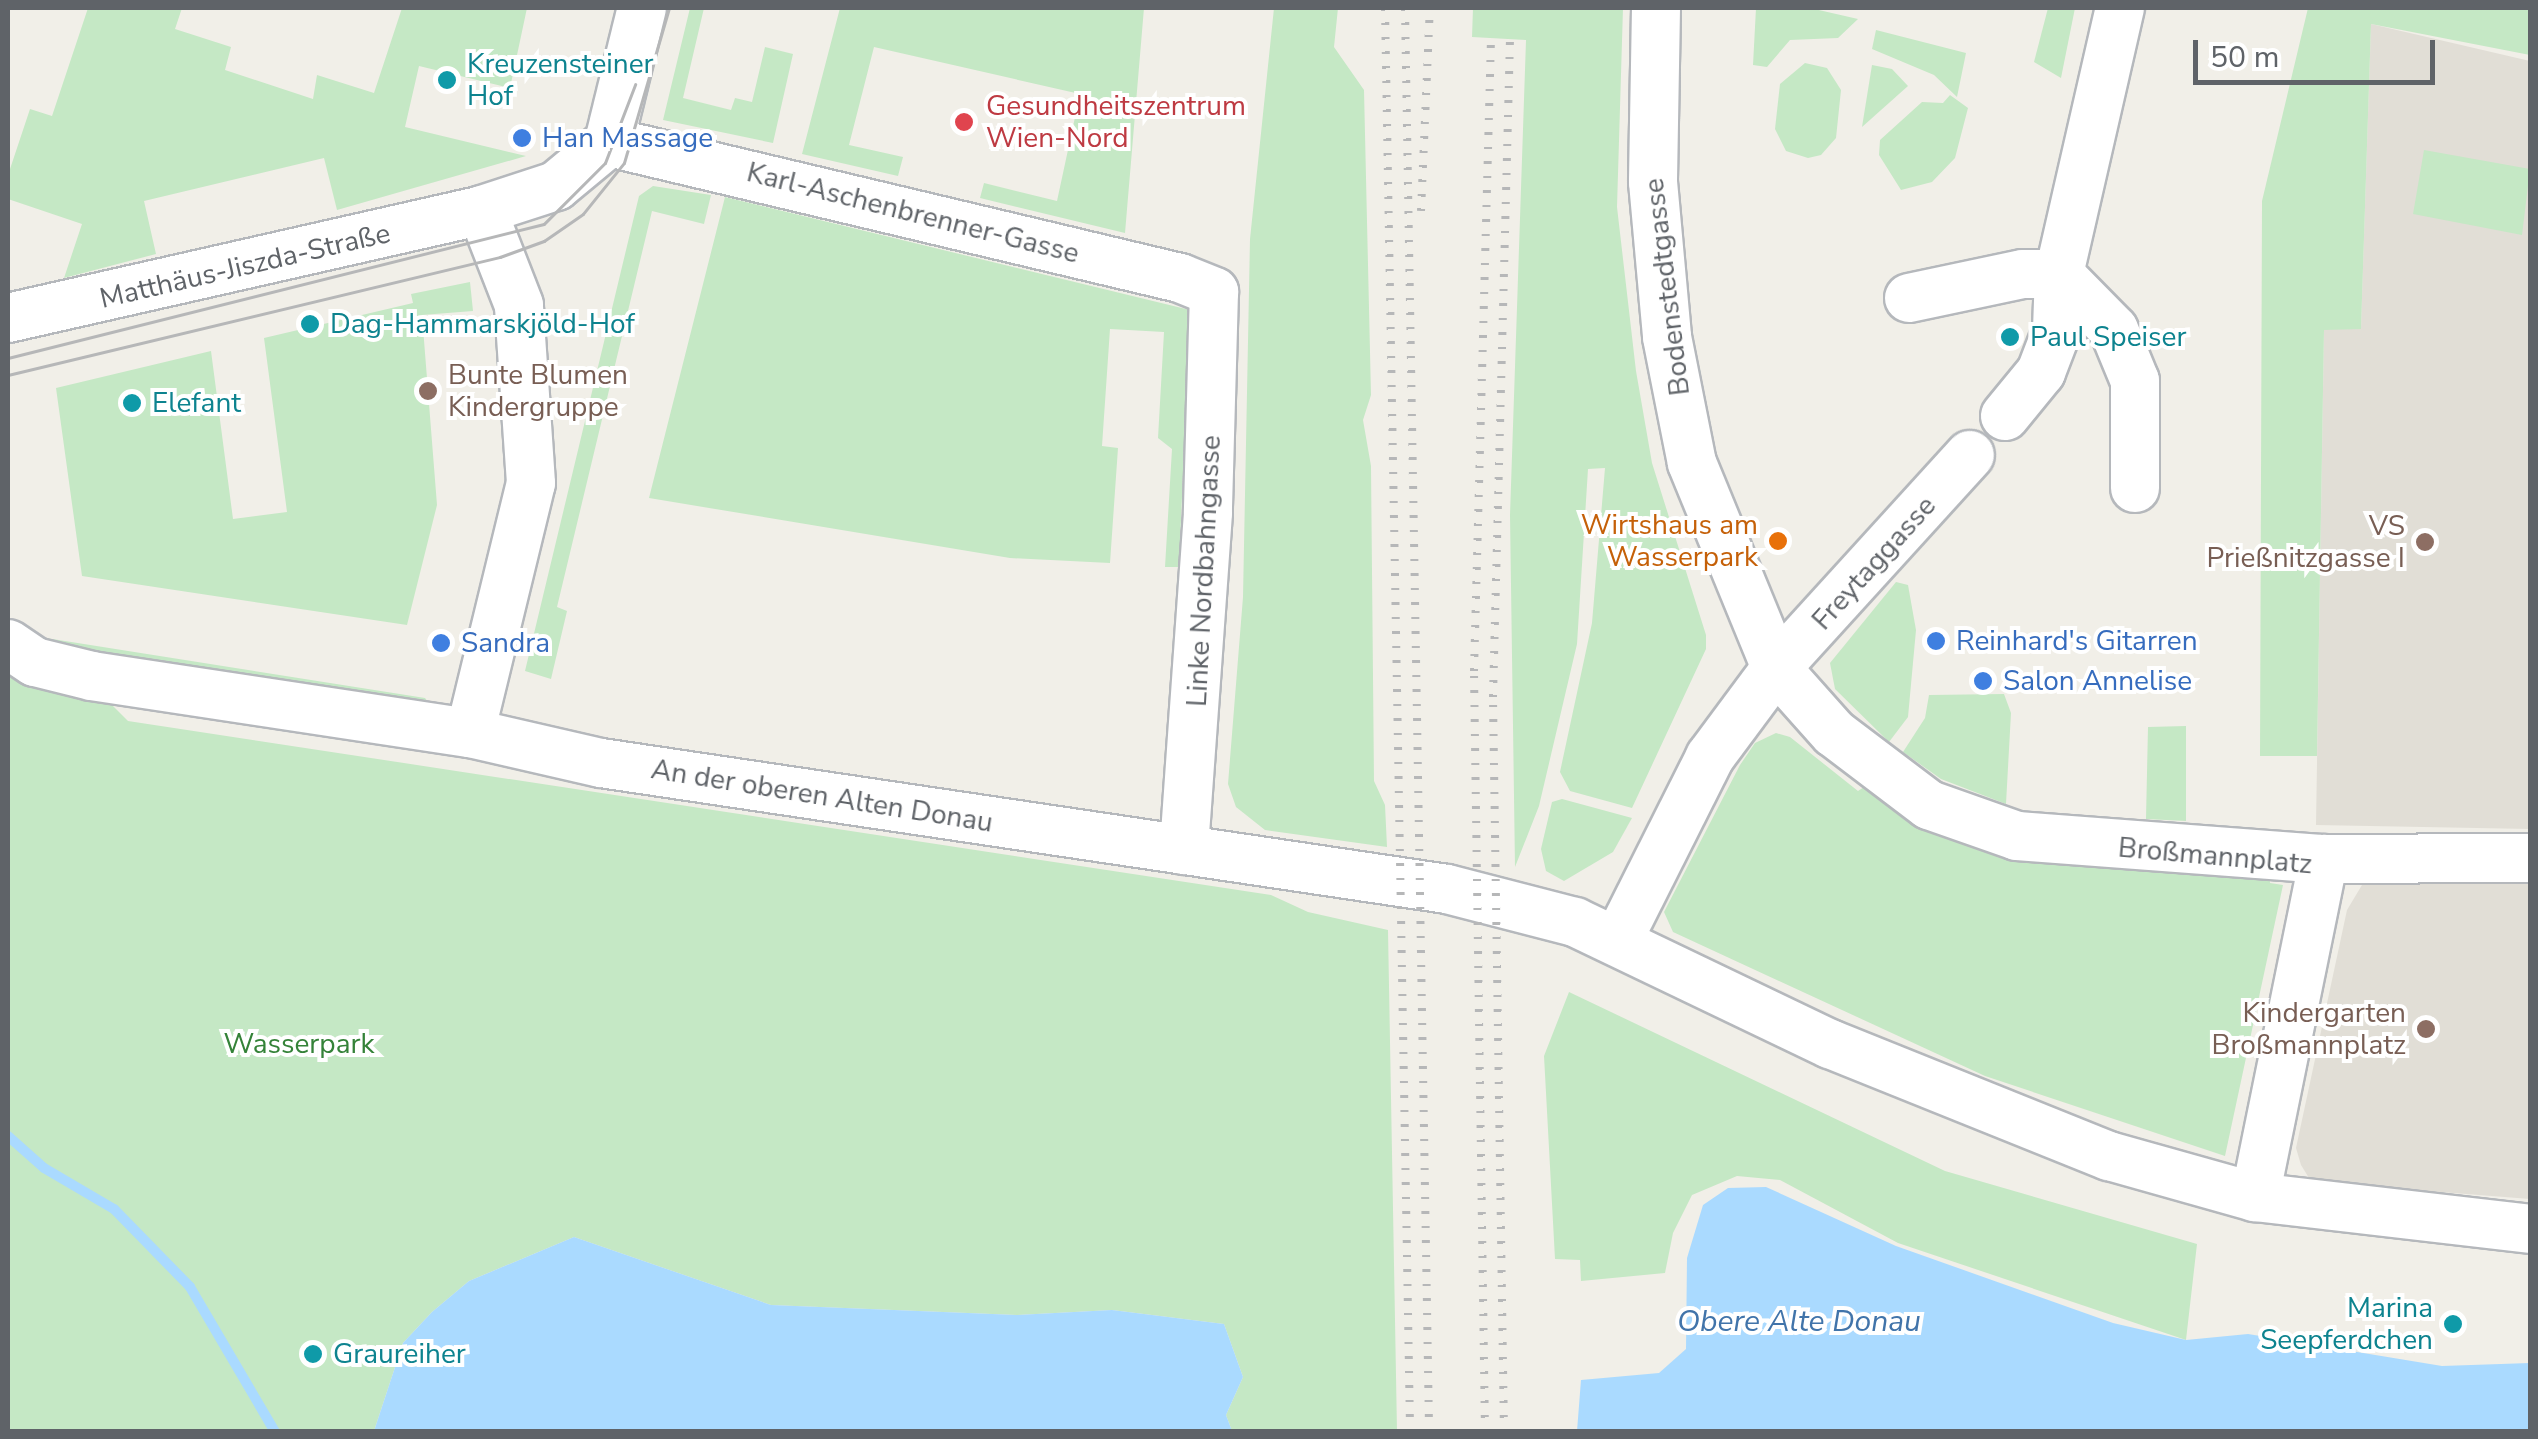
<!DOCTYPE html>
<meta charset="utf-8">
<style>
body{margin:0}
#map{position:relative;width:2538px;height:1439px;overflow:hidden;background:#f1efe8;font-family:"Nunito Sans",sans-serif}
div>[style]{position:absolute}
.education>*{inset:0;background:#e1ded6}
.green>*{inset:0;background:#c5e8c5}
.water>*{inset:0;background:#aadaff}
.stream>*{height:10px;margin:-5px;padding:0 5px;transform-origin:5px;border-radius:5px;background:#aadaff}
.roads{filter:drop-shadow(2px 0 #b5b8bc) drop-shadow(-2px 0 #b5b8bc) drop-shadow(0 2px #b5b8bc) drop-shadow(0 -2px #b5b8bc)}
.minor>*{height:48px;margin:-24px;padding:0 24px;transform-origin:24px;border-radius:24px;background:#fff}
.tram>*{height:2.5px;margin:-1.25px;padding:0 1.25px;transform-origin:1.25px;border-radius:1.25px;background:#b6b7b8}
.rail>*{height:8px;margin-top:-4px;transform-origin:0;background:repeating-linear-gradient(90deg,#b6b7b8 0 2.5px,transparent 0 14.5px)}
.dots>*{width:28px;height:28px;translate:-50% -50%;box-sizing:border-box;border:5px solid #fff;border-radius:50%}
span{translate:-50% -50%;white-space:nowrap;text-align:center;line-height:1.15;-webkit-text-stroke:8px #fff;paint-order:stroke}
.culture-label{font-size:28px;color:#0d838f}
.left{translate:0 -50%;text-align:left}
.right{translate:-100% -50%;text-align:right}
.health-label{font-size:28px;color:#be3a42}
.shop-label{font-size:28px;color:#366cbe}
.street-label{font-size:28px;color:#5f6368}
.education-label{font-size:28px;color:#785e54}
.food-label{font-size:28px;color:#c56008}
.park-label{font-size:28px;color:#348238}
.water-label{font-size:30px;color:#4174aa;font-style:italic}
.frame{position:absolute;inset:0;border:10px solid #5f6368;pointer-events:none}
.scale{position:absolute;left:2193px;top:40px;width:242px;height:45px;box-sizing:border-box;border:5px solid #5f6368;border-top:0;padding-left:12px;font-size:30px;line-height:35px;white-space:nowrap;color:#5f6368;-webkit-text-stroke:8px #fff;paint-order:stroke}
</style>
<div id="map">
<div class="education">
<i style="clip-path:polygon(2371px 24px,2530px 61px,2530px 829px,2316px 825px,2324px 329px,2361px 328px)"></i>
<i style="clip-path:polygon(2389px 878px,2530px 880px,2530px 1199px,2326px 1183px,2309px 1178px,2301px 1165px,2296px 1148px,2347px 910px,2362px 885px)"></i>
</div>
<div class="green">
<i style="clip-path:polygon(88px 8px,182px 8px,175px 29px,231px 47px,225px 70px,313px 99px,317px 75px,374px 93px,402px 8px,527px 8px,510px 88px,419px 66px,405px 127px,526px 156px,337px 210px,324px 158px,144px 201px,156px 254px,64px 278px,82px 224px,8px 199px,8px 175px,30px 109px,52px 116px)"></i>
<i style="clip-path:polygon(690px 8px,704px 8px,683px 98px,731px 110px,735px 98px,752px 102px,765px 47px,793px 54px,773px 143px,663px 120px)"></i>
<i style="clip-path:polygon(840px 8px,1144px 8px,1125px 233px,980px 198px,984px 183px,1057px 201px,1080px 94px,874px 47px,849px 145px,903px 157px,898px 176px,802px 154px)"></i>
<i style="clip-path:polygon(1274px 8px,1338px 8px,1334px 47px,1364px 90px,1371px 395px,1363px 420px,1371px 466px,1374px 781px,1385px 805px,1387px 847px,1265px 830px,1236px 807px,1228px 784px,1243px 597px,1250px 239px)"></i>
<i style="clip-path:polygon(1473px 8px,1623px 8px,1617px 207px,1636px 371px,1652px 463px,1706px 635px,1706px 649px,1632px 808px,1570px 791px,1560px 772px,1592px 623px,1605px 468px,1588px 469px,1577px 644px,1539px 806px,1515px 867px,1510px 515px,1526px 40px,1472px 37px)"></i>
<i style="clip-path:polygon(1756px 8px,1810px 8px,1858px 19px,1838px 38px,1790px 40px,1767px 67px,1753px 65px)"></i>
<i style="clip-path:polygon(2048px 8px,2075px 8px,2061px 78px,2034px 62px)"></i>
<i style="clip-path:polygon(2308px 8px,2530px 8px,2530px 55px,2371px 24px,2361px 329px,2324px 330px,2317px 756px,2260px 756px,2262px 201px)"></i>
<i style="clip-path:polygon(1876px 30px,1966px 53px,1957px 97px,1934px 75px,1872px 49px)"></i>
<i style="clip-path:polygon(1805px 63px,1827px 68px,1841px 90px,1836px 138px,1821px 155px,1808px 158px,1786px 151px,1775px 129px,1780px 84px)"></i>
<i style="clip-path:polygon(1872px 65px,1892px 69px,1908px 86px,1862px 127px)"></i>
<i style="clip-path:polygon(1950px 95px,1968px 108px,1955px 158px,1932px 182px,1901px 190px,1879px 155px,1880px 140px,1922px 102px,1943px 103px)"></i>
<i style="clip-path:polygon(2424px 150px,2530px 169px,2522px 235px,2413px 214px)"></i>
<i style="clip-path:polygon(653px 186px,711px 195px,704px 224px,652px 211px,557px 607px,567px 611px,551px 679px,525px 671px,639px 196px)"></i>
<i style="clip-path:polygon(725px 197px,1190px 310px,1179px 567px,1165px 567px,1172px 449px,1158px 438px,1164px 332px,1110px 329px,1102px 446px,1118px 448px,1110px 563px,1010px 558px,649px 498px)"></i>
<i style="clip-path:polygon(470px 282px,473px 311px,422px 315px,437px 505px,407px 625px,82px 576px,56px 388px,211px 351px,233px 519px,287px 512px,264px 338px,413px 303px,411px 294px)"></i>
<i style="clip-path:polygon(1896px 582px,1908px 585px,1916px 630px,1908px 717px,1889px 742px,1835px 689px,1830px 663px)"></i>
<i style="clip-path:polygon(27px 635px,425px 698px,434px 710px,105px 658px)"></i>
<i style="clip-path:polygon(8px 659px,97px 690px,128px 721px,1271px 895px,1308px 912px,1388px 930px,1397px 1431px,1232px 1431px,1226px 1415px,1243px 1377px,1224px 1324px,1112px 1310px,1017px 1315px,771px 1305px,574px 1237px,469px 1281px,432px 1312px,403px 1343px,374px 1431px,8px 1431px)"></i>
<i style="clip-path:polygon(2004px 694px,2011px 713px,2006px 804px,1941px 779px,1903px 752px,1925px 718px,1929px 695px)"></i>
<i style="clip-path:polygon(2186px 726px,2186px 821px,2146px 819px,2148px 727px)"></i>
<i style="clip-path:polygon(1776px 733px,1790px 737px,1858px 791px,1864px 787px,1906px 814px,2023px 859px,2269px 871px,2270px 883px,2283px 885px,2225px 1156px,1985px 1076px,1673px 932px,1664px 912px,1740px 765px,1755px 743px)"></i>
<i style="clip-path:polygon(1562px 799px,1632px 818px,1613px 852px,1564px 881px,1546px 871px,1541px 849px,1552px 802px)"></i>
<i style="clip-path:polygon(1569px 992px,1945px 1171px,2197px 1244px,2186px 1340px,1898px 1243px,1780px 1180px,1737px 1176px,1692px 1195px,1673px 1233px,1665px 1273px,1581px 1281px,1580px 1260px,1555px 1259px,1544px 1056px)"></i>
</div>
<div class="water">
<i style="clip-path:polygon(1766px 1187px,1896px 1246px,2113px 1323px,2186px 1340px,2248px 1334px,2442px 1366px,2530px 1363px,2530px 1431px,1577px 1431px,1581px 1380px,1659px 1373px,1686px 1349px,1687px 1258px,1703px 1205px,1728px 1188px)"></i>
<i style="clip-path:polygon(574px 1237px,771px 1305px,1017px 1315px,1112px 1310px,1224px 1324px,1243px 1377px,1226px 1415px,1232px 1431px,374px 1431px,403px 1343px,432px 1312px,469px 1281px)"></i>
</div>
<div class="stream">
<i style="left:8px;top:1136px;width:48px;rotate:41.6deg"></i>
<i style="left:44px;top:1168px;width:81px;rotate:30.4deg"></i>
<i style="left:114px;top:1209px;width:109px;rotate:45.7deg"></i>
<i style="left:190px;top:1287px;width:168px;rotate:59.6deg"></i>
</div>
<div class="roads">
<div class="minor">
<i style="left:1656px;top:8px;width:174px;rotate:91deg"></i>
<i style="left:1653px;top:182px;width:156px;rotate:84.8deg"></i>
<i style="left:1667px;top:337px;width:128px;rotate:78.8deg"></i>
<i style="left:1692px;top:463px;width:222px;rotate:67.7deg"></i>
<i style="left:1776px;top:668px;width:87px;rotate:48.3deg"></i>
<i style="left:1834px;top:733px;width:119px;rotate:37.2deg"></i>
<i style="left:1929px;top:805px;width:93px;rotate:19.4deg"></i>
<i style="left:2017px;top:836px;width:308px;rotate:4.3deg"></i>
<i style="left:2324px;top:859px;width:206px;rotate:-0.3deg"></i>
<i style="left:609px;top:142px;width:587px;rotate:13.4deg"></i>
<i style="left:1180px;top:278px;width:37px;rotate:22deg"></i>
<i style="left:1214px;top:292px;width:221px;rotate:91.6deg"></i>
<i style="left:1208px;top:513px;width:338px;rotate:94.1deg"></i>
<i style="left:1909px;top:298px;width:116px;rotate:-11.9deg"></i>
<i style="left:2023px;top:274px;width:36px"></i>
<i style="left:2059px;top:274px;width:78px;rotate:45.5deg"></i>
<i style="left:2114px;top:330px;width:55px;rotate:67.6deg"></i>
<i style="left:2135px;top:381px;width:107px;rotate:90deg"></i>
<i style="left:8px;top:318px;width:486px;rotate:-12.8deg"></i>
<i style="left:482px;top:210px;width:78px;rotate:-18deg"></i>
<i style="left:556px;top:186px;width:69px;rotate:-39.7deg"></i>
<i style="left:609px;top:142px;width:138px;rotate:-76.2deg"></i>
<i style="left:2005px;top:416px;width:57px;rotate:-50.7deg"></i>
<i style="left:2041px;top:372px;width:45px;rotate:-69.1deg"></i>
<i style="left:2057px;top:330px;width:56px;rotate:-88deg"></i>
<i style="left:2059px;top:274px;width:273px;rotate:-77.1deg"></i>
<i style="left:8px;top:644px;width:32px;rotate:34deg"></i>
<i style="left:35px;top:662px;width:59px;rotate:13.8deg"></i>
<i style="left:92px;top:676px;width:382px;rotate:8.6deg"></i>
<i style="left:470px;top:733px;width:134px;rotate:12.9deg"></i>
<i style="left:601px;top:763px;width:855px;rotate:8.47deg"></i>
<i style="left:1447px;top:889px;width:132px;rotate:14.5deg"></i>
<i style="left:1575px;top:922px;width:283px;rotate:25.6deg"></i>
<i style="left:1830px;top:1044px;width:301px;rotate:21.9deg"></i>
<i style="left:2109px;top:1156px;width:152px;rotate:15.7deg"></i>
<i style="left:2255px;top:1197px;width:277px;rotate:6.6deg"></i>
<i style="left:470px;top:733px;width:257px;rotate:-76.3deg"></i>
<i style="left:531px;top:483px;width:178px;rotate:-93.9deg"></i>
<i style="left:519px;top:305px;width:102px;rotate:-111.3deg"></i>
<i style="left:1618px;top:940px;width:205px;rotate:-63.3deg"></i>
<i style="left:1710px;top:757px;width:111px;rotate:-53.4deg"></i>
<i style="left:1776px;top:668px;width:288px;rotate:-47.7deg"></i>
<i style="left:2255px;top:1197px;width:345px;rotate:-78.5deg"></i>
</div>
</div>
<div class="tram">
<i style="left:8px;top:358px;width:552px;rotate:-14.04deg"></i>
<i style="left:544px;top:224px;width:86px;rotate:-45deg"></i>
<i style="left:605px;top:163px;width:84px;rotate:-69deg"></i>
<i style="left:8px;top:375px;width:506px;rotate:-13.49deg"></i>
<i style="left:500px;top:257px;width:47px;rotate:-20deg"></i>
<i style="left:544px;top:241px;width:47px;rotate:-34.7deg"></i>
<i style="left:583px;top:214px;width:65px;rotate:-51.2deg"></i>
<i style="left:624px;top:163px;width:161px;rotate:-73.8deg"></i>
</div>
<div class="rail">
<i style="left:1385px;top:8px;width:1424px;rotate:88.99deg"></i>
<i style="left:1405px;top:8px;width:1424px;rotate:89.03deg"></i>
<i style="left:1421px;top:211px;width:203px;rotate:-87.5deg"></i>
<i style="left:1485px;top:1432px;width:761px;rotate:-90.83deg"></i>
<i style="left:1474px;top:671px;width:633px;rotate:-88.46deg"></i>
<i style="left:1504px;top:1432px;width:735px;rotate:-90.86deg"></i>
<i style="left:1493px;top:697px;width:658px;rotate:-88.52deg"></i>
</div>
<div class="dots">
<i style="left:447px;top:80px;background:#0f9aa8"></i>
<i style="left:964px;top:122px;background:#e0444e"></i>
<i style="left:522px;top:138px;background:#3f7fe0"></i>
<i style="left:310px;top:324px;background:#0f9aa8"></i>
<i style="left:2010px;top:337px;background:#0f9aa8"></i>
<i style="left:428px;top:391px;background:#8d6e63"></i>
<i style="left:132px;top:403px;background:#0f9aa8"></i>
<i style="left:1778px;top:541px;background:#e8710a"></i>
<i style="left:2425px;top:542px;background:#8d6e63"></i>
<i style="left:1936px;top:641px;background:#3f7fe0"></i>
<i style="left:441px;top:643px;background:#3f7fe0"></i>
<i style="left:1983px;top:681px;background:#3f7fe0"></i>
<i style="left:2426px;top:1029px;background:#8d6e63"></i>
<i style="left:2453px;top:1324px;background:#0f9aa8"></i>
<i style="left:313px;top:1354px;background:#0f9aa8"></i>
</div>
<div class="culture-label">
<span class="left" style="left:467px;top:80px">Kreuzensteiner<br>Hof</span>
<span class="left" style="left:330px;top:324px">Dag-Hammarskjöld-Hof</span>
<span class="left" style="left:2030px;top:337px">Paul Speiser</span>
<span class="left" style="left:152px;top:403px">Elefant</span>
<span class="right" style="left:2433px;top:1324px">Marina<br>Seepferdchen</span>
<span class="left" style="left:333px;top:1354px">Graureiher</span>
</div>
<div class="health-label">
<span class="left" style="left:986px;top:122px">Gesundheitszentrum<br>Wien-Nord</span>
</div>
<div class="shop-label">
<span class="left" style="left:542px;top:138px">Han Massage</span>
<span class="left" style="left:1956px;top:641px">Reinhard's Gitarren</span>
<span class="left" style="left:461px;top:643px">Sandra</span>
<span class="left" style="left:2003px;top:681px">Salon Annelise</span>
</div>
<div class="street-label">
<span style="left:913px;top:213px;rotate:14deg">Karl-Aschenbrenner-Gasse</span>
<span style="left:245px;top:266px;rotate:-13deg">Matthäus-Jiszda-Straße</span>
<span style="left:1667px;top:287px;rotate:-97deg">Bodenstedtgasse</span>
<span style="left:1874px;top:563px;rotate:-48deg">Freytaggasse</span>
<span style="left:1204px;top:571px;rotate:-87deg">Linke Nordbahngasse</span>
<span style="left:822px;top:796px;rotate:9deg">An der oberen Alten Donau</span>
<span style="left:2215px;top:856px;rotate:5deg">Broßmannplatz</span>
</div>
<div class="education-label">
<span class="left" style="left:448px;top:391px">Bunte Blumen<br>Kindergruppe</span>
<span class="right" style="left:2405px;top:542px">VS<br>Prießnitzgasse I</span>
<span class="right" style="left:2406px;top:1029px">Kindergarten<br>Broßmannplatz</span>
</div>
<div class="food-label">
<span class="right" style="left:1758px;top:541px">Wirtshaus am<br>Wasserpark</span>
</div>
<div class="park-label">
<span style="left:299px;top:1044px">Wasserpark</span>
</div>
<div class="water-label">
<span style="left:1799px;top:1322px">Obere Alte Donau</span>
</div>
<div class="frame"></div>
<div class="scale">50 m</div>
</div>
